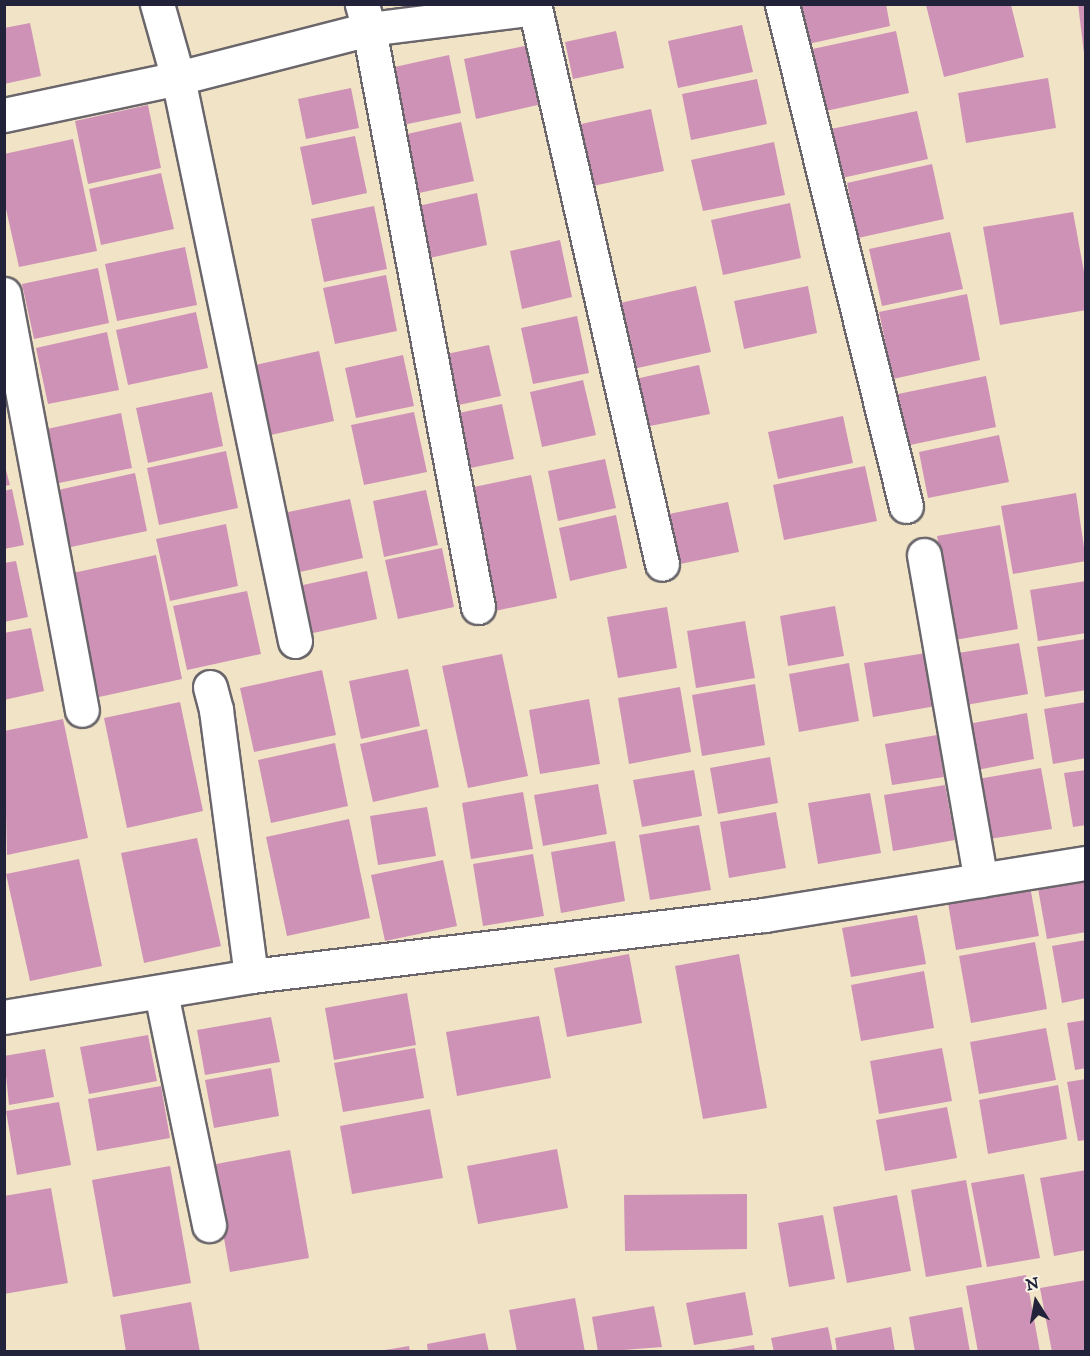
<!DOCTYPE html>
<style>
body{margin:0}
#map{position:relative;width:1090px;height:1356px;overflow:hidden;background:#f1e3c5;font-family:"IM FELL DW Pica",serif}
div>[style]{position:absolute}
.building>*{inset:0;background:#cf92b7}
.roads{filter:drop-shadow(2px 0 #6a666b) drop-shadow(-2px 0 #6a666b) drop-shadow(0 2px #6a666b) drop-shadow(0 -2px #6a666b)}
.minor>*{height:33px;margin:-16.5px;padding:0 16.5px;transform-origin:16.5px;border-radius:16.5px;background:#fff}
span{translate:-50% -50%;white-space:nowrap;text-align:center;line-height:1.15;-webkit-text-stroke:4.5px #fcf5e5;paint-order:stroke}
.frame{position:absolute;inset:0;border:6px solid #22223b;pointer-events:none}
.north{position:absolute;left:1006px;top:1272px;width:60px;height:60px;-webkit-text-stroke:4px #fcf5e5;paint-order:stroke;rotate:349deg;font-size:16px;font-weight:700;line-height:24px;text-align:center;color:#22223b}
.north::after{content:'';display:block;margin:auto;width:21px;height:27px;background:#22223b;clip-path:polygon(50% 0,100% 100%,50% 72%,0 100%)}
</style>
<div id="map">
<div class="building">
<i style="clip-path:polygon(800px 4px,886px 4px,890px 26px,808px 44px)"></i>
<i style="clip-path:polygon(1078px 4px,1086px 4px,1086px 53px,1084px 53px)"></i>
<i style="clip-path:polygon(926px 5px,1011px 5px,1024px 57px,944px 77px)"></i>
<i style="clip-path:polygon(30px 23px,41px 76px,4px 84px,4px 28px)"></i>
<i style="clip-path:polygon(742px 25px,753px 72px,678px 88px,668px 41px)"></i>
<i style="clip-path:polygon(616px 31px,624px 68px,573px 79px,565px 42px)"></i>
<i style="clip-path:polygon(896px 31px,909px 93px,821px 112px,808px 50px)"></i>
<i style="clip-path:polygon(529px 45px,542px 104px,476px 119px,464px 59px)"></i>
<i style="clip-path:polygon(449px 55px,461px 113px,393px 127px,381px 70px)"></i>
<i style="clip-path:polygon(1048px 78px,1056px 128px,966px 143px,958px 93px)"></i>
<i style="clip-path:polygon(757px 79px,767px 124px,691px 140px,682px 94px)"></i>
<i style="clip-path:polygon(351px 88px,359px 128px,306px 139px,298px 99px)"></i>
<i style="clip-path:polygon(148px 105px,161px 168px,88px 184px,75px 121px)"></i>
<i style="clip-path:polygon(651px 109px,664px 171px,593px 186px,581px 124px)"></i>
<i style="clip-path:polygon(917px 111px,928px 159px,842px 178px,831px 129px)"></i>
<i style="clip-path:polygon(461px 122px,474px 181px,410px 195px,398px 136px)"></i>
<i style="clip-path:polygon(355px 136px,367px 193px,312px 205px,300px 147px)"></i>
<i style="clip-path:polygon(73px 139px,97px 251px,19px 267px,4px 200px,4px 154px)"></i>
<i style="clip-path:polygon(774px 142px,785px 195px,703px 211px,691px 160px)"></i>
<i style="clip-path:polygon(932px 164px,944px 219px,858px 238px,847px 183px)"></i>
<i style="clip-path:polygon(161px 173px,174px 229px,101px 245px,89px 189px)"></i>
<i style="clip-path:polygon(477px 193px,487px 245px,421px 260px,409px 208px)"></i>
<i style="clip-path:polygon(790px 203px,801px 258px,723px 275px,711px 220px)"></i>
<i style="clip-path:polygon(374px 206px,387px 269px,324px 282px,311px 219px)"></i>
<i style="clip-path:polygon(1073px 212px,1086px 283px,1086px 310px,1000px 325px,983px 227px)"></i>
<i style="clip-path:polygon(950px 232px,963px 289px,882px 306px,869px 249px)"></i>
<i style="clip-path:polygon(560px 240px,572px 297px,522px 309px,510px 251px)"></i>
<i style="clip-path:polygon(185px 247px,197px 305px,117px 321px,105px 264px)"></i>
<i style="clip-path:polygon(98px 268px,109px 323px,34px 339px,22px 284px)"></i>
<i style="clip-path:polygon(386px 275px,397px 331px,335px 344px,323px 288px)"></i>
<i style="clip-path:polygon(696px 286px,711px 352px,633px 369px,620px 303px)"></i>
<i style="clip-path:polygon(808px 286px,817px 333px,744px 349px,734px 301px)"></i>
<i style="clip-path:polygon(967px 294px,980px 360px,893px 379px,879px 312px)"></i>
<i style="clip-path:polygon(196px 312px,208px 368px,128px 385px,116px 330px)"></i>
<i style="clip-path:polygon(577px 316px,589px 373px,533px 384px,521px 328px)"></i>
<i style="clip-path:polygon(107px 332px,119px 390px,48px 404px,36px 348px)"></i>
<i style="clip-path:polygon(489px 345px,501px 396px,454px 406px,442px 355px)"></i>
<i style="clip-path:polygon(319px 351px,334px 421px,257px 438px,242px 368px)"></i>
<i style="clip-path:polygon(403px 355px,414px 406px,356px 418px,345px 368px)"></i>
<i style="clip-path:polygon(699px 365px,710px 414px,645px 427px,635px 379px)"></i>
<i style="clip-path:polygon(986px 376px,996px 427px,910px 445px,898px 394px)"></i>
<i style="clip-path:polygon(583px 380px,596px 435px,542px 447px,530px 392px)"></i>
<i style="clip-path:polygon(212px 392px,223px 446px,148px 463px,136px 408px)"></i>
<i style="clip-path:polygon(502px 404px,514px 459px,466px 469px,454px 414px)"></i>
<i style="clip-path:polygon(414px 412px,427px 472px,364px 485px,351px 425px)"></i>
<i style="clip-path:polygon(121px 413px,132px 468px,59px 483px,47px 429px)"></i>
<i style="clip-path:polygon(843px 416px,853px 463px,778px 479px,768px 432px)"></i>
<i style="clip-path:polygon(999px 435px,1009px 482px,928px 498px,919px 452px)"></i>
<i style="clip-path:polygon(226px 451px,238px 508px,159px 525px,147px 468px)"></i>
<i style="clip-path:polygon(605px 459px,616px 508px,558px 521px,548px 471px)"></i>
<i style="clip-path:polygon(4px 463px,10px 485px,4px 486px)"></i>
<i style="clip-path:polygon(865px 466px,877px 521px,784px 540px,773px 485px)"></i>
<i style="clip-path:polygon(135px 473px,147px 531px,71px 547px,58px 490px)"></i>
<i style="clip-path:polygon(531px 475px,557px 598px,495px 611px,469px 488px)"></i>
<i style="clip-path:polygon(12px 489px,24px 545px,4px 549px,4px 491px)"></i>
<i style="clip-path:polygon(426px 490px,438px 545px,384px 557px,373px 501px)"></i>
<i style="clip-path:polygon(1076px 493px,1086px 561px,1013px 574px,1001px 506px)"></i>
<i style="clip-path:polygon(350px 499px,363px 558px,291px 574px,279px 514px)"></i>
<i style="clip-path:polygon(728px 502px,739px 552px,675px 565px,664px 515px)"></i>
<i style="clip-path:polygon(616px 515px,627px 568px,570px 581px,559px 528px)"></i>
<i style="clip-path:polygon(226px 524px,238px 586px,170px 601px,156px 539px)"></i>
<i style="clip-path:polygon(1000px 525px,1018px 629px,955px 640px,937px 536px)"></i>
<i style="clip-path:polygon(442px 548px,454px 607px,398px 619px,385px 560px)"></i>
<i style="clip-path:polygon(156px 555px,182px 679px,99px 697px,73px 573px)"></i>
<i style="clip-path:polygon(16px 561px,28px 617px,4px 622px,4px 563px)"></i>
<i style="clip-path:polygon(367px 571px,377px 619px,304px 635px,294px 587px)"></i>
<i style="clip-path:polygon(1086px 581px,1086px 633px,1038px 641px,1030px 590px)"></i>
<i style="clip-path:polygon(247px 591px,261px 654px,187px 670px,173px 606px)"></i>
<i style="clip-path:polygon(835px 606px,844px 656px,788px 666px,780px 616px)"></i>
<i style="clip-path:polygon(667px 607px,677px 668px,618px 678px,607px 617px)"></i>
<i style="clip-path:polygon(745px 621px,755px 678px,696px 688px,687px 631px)"></i>
<i style="clip-path:polygon(31px 628px,44px 691px,4px 700px,4px 633px)"></i>
<i style="clip-path:polygon(1086px 639px,1086px 690px,1045px 697px,1037px 647px)"></i>
<i style="clip-path:polygon(1019px 643px,1028px 694px,966px 705px,958px 653px)"></i>
<i style="clip-path:polygon(926px 653px,936px 706px,873px 717px,864px 663px)"></i>
<i style="clip-path:polygon(502px 654px,528px 776px,468px 788px,442px 666px)"></i>
<i style="clip-path:polygon(849px 663px,859px 721px,799px 732px,789px 674px)"></i>
<i style="clip-path:polygon(408px 669px,420px 726px,361px 739px,349px 681px)"></i>
<i style="clip-path:polygon(322px 670px,336px 735px,254px 752px,240px 688px)"></i>
<i style="clip-path:polygon(755px 684px,765px 745px,702px 756px,692px 695px)"></i>
<i style="clip-path:polygon(680px 687px,691px 752px,629px 764px,618px 698px)"></i>
<i style="clip-path:polygon(589px 699px,600px 764px,540px 774px,529px 710px)"></i>
<i style="clip-path:polygon(180px 702px,203px 811px,127px 828px,104px 718px)"></i>
<i style="clip-path:polygon(1086px 702px,1086px 758px,1053px 764px,1044px 709px)"></i>
<i style="clip-path:polygon(1027px 713px,1034px 759px,977px 770px,968px 724px)"></i>
<i style="clip-path:polygon(63px 719px,88px 838px,7px 855px,4px 731px)"></i>
<i style="clip-path:polygon(427px 729px,439px 787px,373px 802px,360px 744px)"></i>
<i style="clip-path:polygon(937px 735px,944px 777px,892px 785px,885px 744px)"></i>
<i style="clip-path:polygon(335px 743px,348px 806px,271px 823px,258px 760px)"></i>
<i style="clip-path:polygon(770px 757px,778px 803px,718px 814px,710px 768px)"></i>
<i style="clip-path:polygon(1041px 768px,1052px 829px,989px 839px,978px 779px)"></i>
<i style="clip-path:polygon(694px 770px,702px 816px,642px 827px,633px 780px)"></i>
<i style="clip-path:polygon(1086px 770px,1086px 825px,1073px 827px,1064px 773px)"></i>
<i style="clip-path:polygon(598px 784px,607px 834px,543px 846px,534px 795px)"></i>
<i style="clip-path:polygon(945px 785px,955px 840px,893px 851px,884px 795px)"></i>
<i style="clip-path:polygon(523px 792px,533px 849px,471px 859px,462px 803px)"></i>
<i style="clip-path:polygon(870px 793px,881px 853px,818px 864px,808px 803px)"></i>
<i style="clip-path:polygon(427px 807px,436px 856px,378px 865px,370px 816px)"></i>
<i style="clip-path:polygon(776px 812px,786px 868px,729px 878px,720px 822px)"></i>
<i style="clip-path:polygon(349px 819px,370px 918px,287px 936px,266px 837px)"></i>
<i style="clip-path:polygon(699px 825px,711px 890px,650px 900px,639px 835px)"></i>
<i style="clip-path:polygon(197px 838px,221px 946px,144px 963px,121px 853px)"></i>
<i style="clip-path:polygon(615px 841px,625px 901px,561px 913px,551px 852px)"></i>
<i style="clip-path:polygon(533px 854px,544px 916px,483px 926px,473px 864px)"></i>
<i style="clip-path:polygon(79px 859px,102px 966px,30px 981px,6px 874px)"></i>
<i style="clip-path:polygon(443px 860px,457px 926px,385px 941px,371px 875px)"></i>
<i style="clip-path:polygon(1086px 875px,1086px 932px,1047px 939px,1037px 883px)"></i>
<i style="clip-path:polygon(1029px 881px,1039px 936px,956px 950px,947px 897px)"></i>
<i style="clip-path:polygon(917px 915px,926px 964px,851px 977px,842px 928px)"></i>
<i style="clip-path:polygon(1086px 940px,1086px 998px,1062px 1003px,1052px 946px)"></i>
<i style="clip-path:polygon(1035px 942px,1047px 1009px,971px 1023px,959px 956px)"></i>
<i style="clip-path:polygon(629px 954px,642px 1023px,567px 1037px,554px 968px)"></i>
<i style="clip-path:polygon(739px 954px,767px 1108px,703px 1119px,675px 966px)"></i>
<i style="clip-path:polygon(924px 971px,934px 1028px,861px 1041px,851px 985px)"></i>
<i style="clip-path:polygon(407px 993px,416px 1045px,334px 1060px,325px 1008px)"></i>
<i style="clip-path:polygon(539px 1016px,551px 1078px,457px 1096px,446px 1032px)"></i>
<i style="clip-path:polygon(271px 1017px,280px 1062px,205px 1075px,197px 1030px)"></i>
<i style="clip-path:polygon(1086px 1020px,1086px 1068px,1075px 1070px,1067px 1023px)"></i>
<i style="clip-path:polygon(1046px 1028px,1056px 1080px,979px 1094px,970px 1042px)"></i>
<i style="clip-path:polygon(148px 1035px,157px 1081px,89px 1094px,80px 1047px)"></i>
<i style="clip-path:polygon(415px 1048px,424px 1098px,343px 1112px,334px 1063px)"></i>
<i style="clip-path:polygon(942px 1048px,952px 1101px,879px 1114px,870px 1061px)"></i>
<i style="clip-path:polygon(45px 1049px,54px 1097px,9px 1105px,4px 1056px)"></i>
<i style="clip-path:polygon(271px 1068px,279px 1116px,214px 1128px,205px 1080px)"></i>
<i style="clip-path:polygon(1086px 1079px,1086px 1140px,1078px 1141px,1067px 1082px)"></i>
<i style="clip-path:polygon(1058px 1085px,1067px 1139px,988px 1154px,979px 1100px)"></i>
<i style="clip-path:polygon(161px 1086px,170px 1138px,97px 1151px,88px 1099px)"></i>
<i style="clip-path:polygon(59px 1102px,71px 1165px,17px 1175px,6px 1111px)"></i>
<i style="clip-path:polygon(947px 1107px,957px 1158px,885px 1171px,876px 1120px)"></i>
<i style="clip-path:polygon(430px 1109px,443px 1178px,352px 1194px,340px 1126px)"></i>
<i style="clip-path:polygon(557px 1149px,568px 1208px,478px 1224px,467px 1166px)"></i>
<i style="clip-path:polygon(290px 1150px,309px 1258px,230px 1272px,211px 1165px)"></i>
<i style="clip-path:polygon(170px 1166px,191px 1283px,113px 1297px,92px 1180px)"></i>
<i style="clip-path:polygon(1086px 1170px,1086px 1250px,1054px 1256px,1040px 1178px)"></i>
<i style="clip-path:polygon(1024px 1174px,1040px 1258px,987px 1267px,971px 1183px)"></i>
<i style="clip-path:polygon(966px 1180px,982px 1267px,926px 1277px,911px 1190px)"></i>
<i style="clip-path:polygon(51px 1188px,68px 1283px,4px 1294px,4px 1196px)"></i>
<i style="clip-path:polygon(747px 1194px,747px 1249px,625px 1251px,624px 1195px)"></i>
<i style="clip-path:polygon(897px 1195px,911px 1271px,847px 1283px,833px 1207px)"></i>
<i style="clip-path:polygon(823px 1215px,835px 1279px,789px 1287px,778px 1223px)"></i>
<i style="clip-path:polygon(1026px 1275px,1040px 1352px,978px 1352px,966px 1286px)"></i>
<i style="clip-path:polygon(1086px 1280px,1086px 1351px,1052px 1352px,1040px 1288px)"></i>
<i style="clip-path:polygon(745px 1292px,753px 1335px,694px 1345px,686px 1303px)"></i>
<i style="clip-path:polygon(575px 1298px,585px 1352px,517px 1352px,509px 1310px)"></i>
<i style="clip-path:polygon(191px 1302px,200px 1352px,126px 1352px,120px 1315px)"></i>
<i style="clip-path:polygon(654px 1306px,662px 1347px,598px 1352px,592px 1317px)"></i>
<i style="clip-path:polygon(962px 1307px,970px 1352px,915px 1352px,909px 1317px)"></i>
<i style="clip-path:polygon(828px 1327px,833px 1352px,774px 1352px,771px 1338px)"></i>
<i style="clip-path:polygon(891px 1327px,895px 1352px,837px 1352px,835px 1338px)"></i>
<i style="clip-path:polygon(485px 1333px,489px 1352px,428px 1352px,427px 1344px)"></i>
<i style="clip-path:polygon(754px 1345px,755px 1352px,725px 1352px,725px 1350px)"></i>
<i style="clip-path:polygon(409px 1346px,410px 1352px,385px 1352px,385px 1350px)"></i>
</div>
<div class="roads">
<div class="minor">
<i style="left:157px;top:4px;width:77px;rotate:74.2deg"></i>
<i style="left:178px;top:78px;width:575px;rotate:78.26deg"></i>
<i style="left:782px;top:4px;width:517px;rotate:76.13deg"></i>
<i style="left:535px;top:8px;width:570px;rotate:77.13deg"></i>
<i style="left:4px;top:115px;width:178px;rotate:-12deg"></i>
<i style="left:178px;top:78px;width:197px;rotate:-14.4deg"></i>
<i style="left:369px;top:29px;width:26px;rotate:-106deg"></i>
<i style="left:4px;top:294px;width:423px;rotate:79.4deg"></i>
<i style="left:924px;top:555px;width:330px;rotate:80.1deg"></i>
<i style="left:478px;top:607px;width:588px;rotate:-100.68deg"></i>
<i style="left:369px;top:29px;width:167px;rotate:-7.2deg"></i>
<i style="left:535px;top:8px;width:4px;rotate:-104deg"></i>
<i style="left:210px;top:687px;width:24px;rotate:75deg"></i>
<i style="left:216px;top:710px;width:268px;rotate:82.5deg"></i>
<i style="left:161px;top:993px;width:237px;rotate:78.3deg"></i>
<i style="left:4px;top:1017px;width:250px;rotate:-9.4deg"></i>
<i style="left:251px;top:976px;width:517px;rotate:-6.78deg"></i>
<i style="left:764px;top:915px;width:326px;rotate:-9.2deg"></i>
</div>
</div>
<div class="frame"></div>
<div class="north">N</div>
</div>
